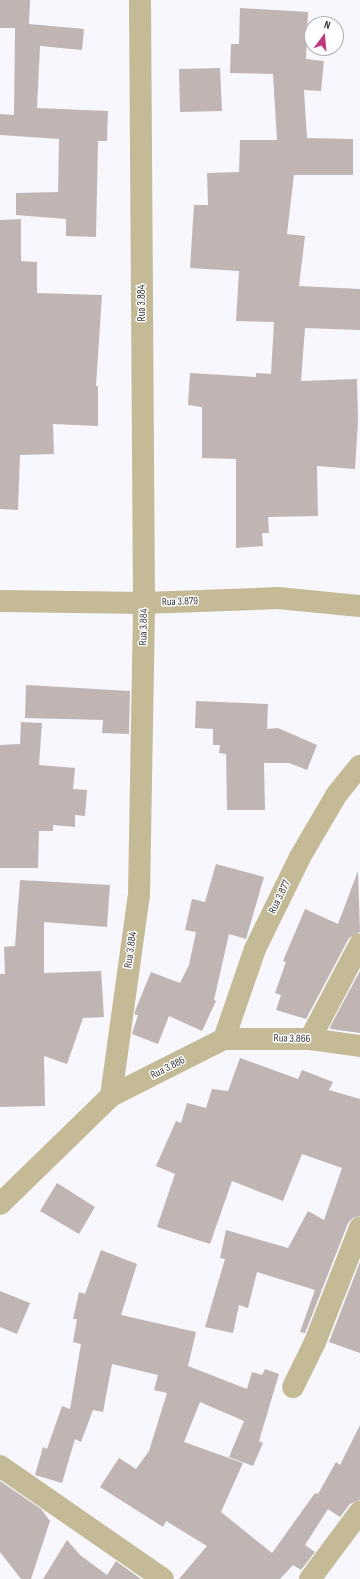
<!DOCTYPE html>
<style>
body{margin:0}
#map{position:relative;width:360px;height:1579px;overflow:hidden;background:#f7f7fd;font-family:"Sofia Sans Condensed",sans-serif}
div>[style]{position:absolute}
.building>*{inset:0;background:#c0b5b2}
.minor>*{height:22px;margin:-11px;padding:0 11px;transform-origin:11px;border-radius:11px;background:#c5ba96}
span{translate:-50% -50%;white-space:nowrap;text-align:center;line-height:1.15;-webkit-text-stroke:3px #fff;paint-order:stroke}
.street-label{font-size:11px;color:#36363a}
.north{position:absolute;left:304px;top:16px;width:40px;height:40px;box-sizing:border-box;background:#fff;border:1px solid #afafb0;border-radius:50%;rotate:16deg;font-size:11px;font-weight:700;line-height:16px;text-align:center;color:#36363a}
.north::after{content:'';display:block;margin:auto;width:14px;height:18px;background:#be3a80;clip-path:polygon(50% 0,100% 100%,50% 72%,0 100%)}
</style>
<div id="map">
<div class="building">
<i style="clip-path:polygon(0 0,30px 0,29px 24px,84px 29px,82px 50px,40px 46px,37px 108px,108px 111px,107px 141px,98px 141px,96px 237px,66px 236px,66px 219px,16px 215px,16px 193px,58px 192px,59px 139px,0 135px,0 114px,14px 115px,15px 28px,0 28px)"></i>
<i style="clip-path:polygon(240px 8px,308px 12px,306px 59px,324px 61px,321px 91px,304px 90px,307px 138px,353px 139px,353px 175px,294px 175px,287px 234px,305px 236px,299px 286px,360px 289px,360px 330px,305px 328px,301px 381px,357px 379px,358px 422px,355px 469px,317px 466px,318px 516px,268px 517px,269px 533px,262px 533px,263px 546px,236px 548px,236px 459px,202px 458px,202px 407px,188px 405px,190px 373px,256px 377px,256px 373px,271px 374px,274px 322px,236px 321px,239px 271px,190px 268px,194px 205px,208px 205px,207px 173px,239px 172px,240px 140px,277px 140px,273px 74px,230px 73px,231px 44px,239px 44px)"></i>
<i style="clip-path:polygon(220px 68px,222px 111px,180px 112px,179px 69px)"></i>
<i style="clip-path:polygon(21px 219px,21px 261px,37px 262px,37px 293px,102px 295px,96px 386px,98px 386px,98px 426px,53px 424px,54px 454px,20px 455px,18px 510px,0 509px,0 220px)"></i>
<i style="clip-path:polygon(26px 685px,130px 691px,129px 734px,102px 733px,103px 720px,25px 718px)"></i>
<i style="clip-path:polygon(196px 701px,268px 704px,267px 729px,278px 728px,317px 745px,307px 770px,289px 763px,264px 763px,265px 810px,227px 810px,226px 754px,219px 753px,220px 745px,213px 745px,213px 729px,195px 728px)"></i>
<i style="clip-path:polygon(21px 722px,42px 723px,39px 765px,75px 768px,73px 789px,87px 790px,85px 816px,75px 815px,75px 827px,53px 825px,53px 831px,39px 831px,38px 868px,0 868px,0 745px,20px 744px)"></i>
<i style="clip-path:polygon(216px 864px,264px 877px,246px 939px,229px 934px,214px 1000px,216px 1001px,202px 1031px,169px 1016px,158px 1044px,132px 1034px,138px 1015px,135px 1015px,135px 1011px,151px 972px,180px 983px,189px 965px,196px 932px,185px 930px,192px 899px,205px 902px)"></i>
<i style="clip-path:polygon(358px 871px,360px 932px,349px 938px,306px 1019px,276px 1010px,281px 995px,275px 993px,286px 962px,283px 961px,305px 909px,338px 924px)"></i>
<i style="clip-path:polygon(20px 880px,110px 885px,107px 927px,44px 922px,44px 973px,101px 971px,104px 1017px,83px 1018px,67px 1064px,44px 1056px,45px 1106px,0 1107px,0 974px,5px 974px,4px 947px,15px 946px)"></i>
<i style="clip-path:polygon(360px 971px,360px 1033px,331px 1029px,330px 1027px)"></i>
<i style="clip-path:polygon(240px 1058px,298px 1079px,302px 1070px,333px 1082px,329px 1090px,360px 1099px,360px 1216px,353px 1218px,348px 1223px,305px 1333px,300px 1332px,315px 1290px,257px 1272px,248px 1308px,239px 1305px,233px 1333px,205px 1327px,225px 1259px,220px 1258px,226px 1230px,288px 1248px,308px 1211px,324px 1220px,342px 1168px,302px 1154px,283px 1201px,232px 1181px,210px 1244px,157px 1227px,175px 1174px,156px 1166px,176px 1121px,181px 1123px,187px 1103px,206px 1108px,212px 1089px,228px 1091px)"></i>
<i style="clip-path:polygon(57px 1183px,95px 1207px,79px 1234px,40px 1211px)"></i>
<i style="clip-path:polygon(101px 1250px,137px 1264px,121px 1315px,196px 1332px,188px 1366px,247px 1389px,252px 1372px,262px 1375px,265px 1369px,279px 1374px,259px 1441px,263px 1443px,253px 1466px,229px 1457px,244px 1421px,200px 1402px,184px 1442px,243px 1463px,221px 1512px,272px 1553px,315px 1493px,318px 1494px,336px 1462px,340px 1465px,360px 1425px,360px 1500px,350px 1504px,340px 1517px,328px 1509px,305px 1545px,315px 1552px,301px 1570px,293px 1565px,280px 1579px,179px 1579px,207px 1546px,166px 1521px,163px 1527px,100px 1487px,119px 1458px,136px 1469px,149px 1451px,167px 1393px,154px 1390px,158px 1375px,112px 1364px,103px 1412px,93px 1410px,81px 1442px,75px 1439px,62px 1483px,35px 1475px,43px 1447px,47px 1449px,62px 1406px,70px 1409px,81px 1344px,73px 1342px,77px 1319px,73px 1319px,79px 1292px,85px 1294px)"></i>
<i style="clip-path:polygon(360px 1262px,360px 1353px,329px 1342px)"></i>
<i style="clip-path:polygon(0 1291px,30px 1303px,17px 1334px,0 1327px)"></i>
<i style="clip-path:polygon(0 1481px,41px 1509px,50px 1521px,31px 1579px,21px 1579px,0 1552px)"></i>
<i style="clip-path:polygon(67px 1540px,80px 1555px,107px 1575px,116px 1561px,141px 1579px,43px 1579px)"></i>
</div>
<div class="minor">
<i style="left:0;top:601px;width:144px;rotate:0.8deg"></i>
<i style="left:144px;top:603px;width:134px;rotate:-2.1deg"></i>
<i style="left:278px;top:598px;width:82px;rotate:5.6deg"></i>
<i style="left:224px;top:1039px;width:95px;rotate:-71deg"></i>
<i style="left:255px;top:949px;width:102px;rotate:-63.9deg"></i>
<i style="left:300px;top:857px;width:73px;rotate:-59.6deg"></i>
<i style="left:337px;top:794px;width:36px;rotate:-51deg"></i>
<i style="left:310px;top:1039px;width:107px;rotate:-62.2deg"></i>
<i style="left:111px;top:1096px;width:203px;rotate:-82.1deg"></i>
<i style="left:139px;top:895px;width:292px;rotate:-89deg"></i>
<i style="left:144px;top:603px;width:603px;rotate:-90.38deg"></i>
<i style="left:0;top:1204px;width:155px;rotate:-44.2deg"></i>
<i style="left:111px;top:1096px;width:127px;rotate:-26.8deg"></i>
<i style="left:224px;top:1039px;width:86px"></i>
<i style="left:310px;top:1039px;width:50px;rotate:8deg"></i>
<i style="left:293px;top:1387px;width:50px;rotate:-63.9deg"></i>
<i style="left:315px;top:1342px;width:123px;rotate:-68.5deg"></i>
<i style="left:0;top:1466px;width:198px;rotate:34.7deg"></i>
<i style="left:310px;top:1579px;width:84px;rotate:-53.3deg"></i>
</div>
<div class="street-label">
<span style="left:142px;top:303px;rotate:-90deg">Rua 3.884</span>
<span style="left:180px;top:602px;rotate:-2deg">Rua 3.879</span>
<span style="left:144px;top:627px;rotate:-89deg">Rua 3.884</span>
<span style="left:280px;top:897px;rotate:-64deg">Rua 3.877</span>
<span style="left:131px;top:950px;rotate:-82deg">Rua 3.884</span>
<span style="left:292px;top:1039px;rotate:1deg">Rua 3.866</span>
<span style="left:168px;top:1068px;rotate:-27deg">Rua 3.886</span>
</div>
<div class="north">N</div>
</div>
